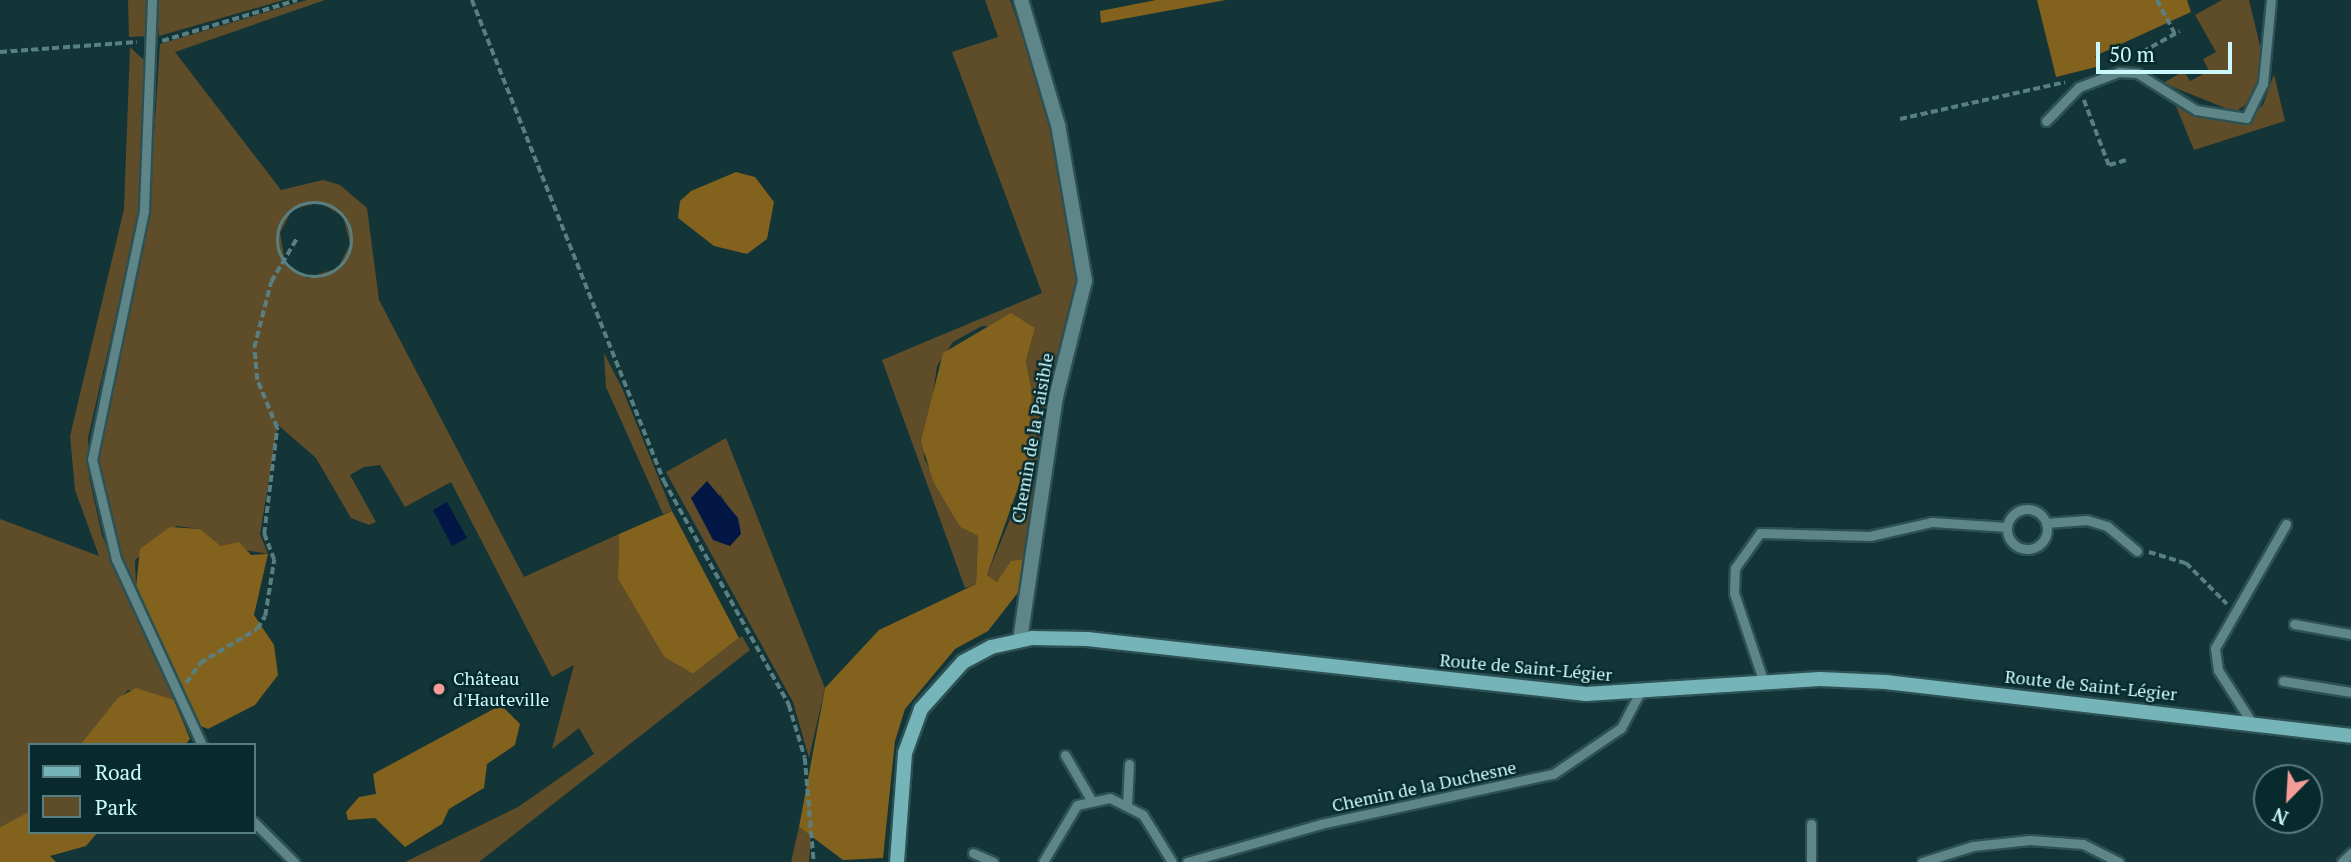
<!DOCTYPE html>
<meta charset="utf-8">
<style>
body{margin:0}
#map{position:relative;width:2351px;height:862px;overflow:hidden;background:#133537;font-family:"PT Serif",serif}
div>[style]{position:absolute}
.green>*{inset:0;background:#5f4c29}
.forest>*{inset:0;background:#82621d}
.water>*{inset:0;background:#031747}
.path>*{height:3.5px;margin-top:-1.75px;transform-origin:0;background:repeating-linear-gradient(90deg,#587f81 0 7px,transparent 0 10.5px)}
.path>.ring{margin:-1.75px;padding:0;box-sizing:content-box;background:none;border:3.5px solid #587f81;border-radius:50%}
.roads{filter:drop-shadow(2px 0 #2d5153) drop-shadow(-2px 0 #2d5153) drop-shadow(0 2px #2d5153) drop-shadow(0 -2px #2d5153)}
.lane>*{height:9px;margin:-4.5px;padding:0 4.5px;transform-origin:4.5px;border-radius:4.5px;background:#5e8588}
.lane>.ring{margin:-4.5px;padding:0;box-sizing:content-box;background:none;border:9px solid #5e8588;border-radius:50%}
.street>*{height:14px;margin:-7px;padding:0 7px;transform-origin:7px;border-radius:7px;background:#5e8588}
.secondary>*{height:14px;margin:-7px;padding:0 7px;transform-origin:7px;border-radius:7px;background:#75b5ba}
.dots>*{width:19px;height:19px;translate:-50% -50%;box-sizing:border-box;border:4px solid #082a2d;border-radius:50%}
span{translate:-50% -50%;white-space:nowrap;text-align:center;line-height:1.15;-webkit-text-stroke:5px #082a2d;paint-order:stroke}
.street-label{font-size:18px;color:#cbfafe}
.poi-label{font-size:18px;color:#cbfafe}
.left{translate:0 -50%;text-align:left}
.legend{position:absolute;left:28px;top:743px;width:228px;height:91px;box-sizing:border-box;background:#082a2d;border:2px solid #567d81;margin:0;padding:9px 12px;list-style:none;font-size:21px;color:#cbfafe}
.legend li{display:flex;align-items:center;gap:14px;height:35px}
.legend b{width:35px;border:2px solid #567d81}
.north{position:absolute;left:2253px;top:764px;width:70px;height:70px;box-sizing:border-box;background:#082a2d;border:2px solid #567d81;border-radius:50%;rotate:204deg;font-size:19px;font-weight:700;line-height:28px;text-align:center;color:#cbfafe}
.north::after{content:'';display:block;margin:auto;width:24px;height:32px;background:#f59b98;clip-path:polygon(50% 0,100% 100%,50% 72%,0 100%)}
.scale{position:absolute;left:2096px;top:42px;width:136px;height:32px;box-sizing:border-box;border:4px solid #cbfafe;border-top:0;padding-left:9px;font-size:21px;line-height:24px;white-space:nowrap;color:#cbfafe;-webkit-text-stroke:5px #082a2d;paint-order:stroke}
</style>
<div id="map">
<div class="green">
<i style="clip-path:polygon(128px 0,147px 0,150px 36px,129px 37px)"></i>
<i style="clip-path:polygon(155px 0,284px 0,159px 36px)"></i>
<i style="clip-path:polygon(evenodd,307px 0,325px 0,175px 52px,281px 190px,323px 180px,340px 185px,367px 208px,379px 300px,524px 577px,619px 534px,618px 579px,664px 657px,693px 674px,742px 636px,750px 650px,479px 862px,405px 862px,518px 807px,594px 754px,579px 728px,552px 749px,574px 665px,552px 677px,451px 482px,405px 507px,380px 465px,364px 467px,350px 475px,376px 522px,369px 525px,351px 518px,316px 458px,278px 425px,260px 534px,268px 554px,221px 546px,200px 529px,177px 526px,135px 560px,136px 587px,112px 533px,96px 459px,149px 212px,160px 44px,307px 0,318px 202px,343px 216px,350px 244px,338px 268px,307px 278px,285px 262px,280px 233px,292px 210px,318px 202px)"></i>
<i style="clip-path:polygon(985px 0,1010px 0,1048px 111px,1079px 280px,1053px 369px,1026px 559px,997px 582px,987px 575px,1018px 500px,1032px 392px,1026px 361px,1035px 328px,982px 326px,953px 342px,937px 366px,924px 458px,960px 527px,978px 536px,976px 584px,965px 588px,882px 360px,1042px 293px,952px 52px,998px 37px)"></i>
<i style="clip-path:polygon(2222px 0,2249px 0,2261px 50px,2258px 84px,2251px 101px,2235px 112px,2163px 83px,2184px 71px,2190px 81px,2209px 71px,2203px 59px,2216px 52px,2195px 15px)"></i>
<i style="clip-path:polygon(130px 47px,146px 62px,140px 210px,88px 438px,89px 477px,102px 535px,174px 700px,128px 690px,80px 745px,30px 745px,30px 811px,0 827px,0 519px,99px 556px,75px 490px,70px 436px,124px 209px)"></i>
<i style="clip-path:polygon(2274px 74px,2285px 121px,2194px 150px,2175px 104px,2238px 123px,2263px 105px)"></i>
<i style="clip-path:polygon(604px 353px,622px 388px,672px 511px,663px 514px,606px 387px)"></i>
<i style="clip-path:polygon(evenodd,726px 438px,825px 688px,809px 758px,793px 702px,666px 472px,726px 438px,720px 494px,740px 526px,730px 546px,710px 531px,720px 494px)"></i>
<i style="clip-path:polygon(799px 827px,811px 836px,809px 862px,791px 862px)"></i>
</div>
<div class="forest">
<i style="clip-path:polygon(1156px 0,1226px 0,1101px 23px,1100px 11px)"></i>
<i style="clip-path:polygon(2037px 0,2187px 0,2191px 12px,2095px 56px,2100px 66px,2056px 77px)"></i>
<i style="clip-path:polygon(736px 172px,755px 177px,774px 202px,767px 239px,747px 254px,714px 246px,678px 218px,680px 201px,691px 191px)"></i>
<i style="clip-path:polygon(1011px 313px,1035px 328px,1026px 361px,1032px 392px,1027px 463px,987px 575px,997px 582px,1011px 561px,1026px 559px,1020px 590px,988px 631px,955px 649px,905px 709px,895px 741px,883px 858px,843px 860px,799px 827px,825px 688px,879px 630px,976px 584px,978px 536px,960px 527px,933px 481px,921px 441px,943px 353px)"></i>
<i style="clip-path:polygon(672px 511px,739px 638px,693px 674px,664px 657px,618px 579px,619px 534px)"></i>
<i style="clip-path:polygon(170px 527px,200px 529px,221px 546px,239px 542px,251px 555px,268px 554px,254px 615px,274px 645px,278px 675px,255px 705px,208px 729px,201px 726px,136px 587px,140px 549px)"></i>
<i style="clip-path:polygon(136px 688px,174px 700px,190px 739px,185px 745px,80px 745px,118px 698px)"></i>
<i style="clip-path:polygon(501px 705px,520px 724px,515px 745px,487px 764px,484px 788px,449px 809px,442px 824px,405px 847px,375px 818px,348px 820px,346px 812px,359px 797px,376px 794px,373px 774px)"></i>
<i style="clip-path:polygon(30px 811px,30px 832px,98px 832px,86px 846px,50px 856px,56px 862px,0 862px,0 827px)"></i>
</div>
<div class="water">
<i style="clip-path:polygon(707px 481px,738px 518px,741px 534px,730px 546px,713px 540px,691px 498px)"></i>
<i style="clip-path:polygon(447px 502px,467px 538px,452px 546px,433px 510px)"></i>
</div>
<div class="path">
<i style="left:472px;top:0;width:518px;rotate:68.24deg"></i>
<i style="left:664px;top:481px;width:257px;rotate:60.8deg"></i>
<i style="left:789px;top:705px;width:55px;rotate:73.2deg"></i>
<i style="left:805px;top:758px;width:104px;rotate:85.1deg"></i>
<i style="left:2157px;top:0;width:38px;rotate:62deg"></i>
<i style="left:162px;top:41px;width:141px;rotate:-16.9deg"></i>
<i style="left:0;top:52px;width:137px;rotate:-4.2deg"></i>
<i style="left:2140px;top:61px;width:9px;rotate:-77deg"></i>
<i style="left:2142px;top:52px;width:43px;rotate:-28.9deg"></i>
<i style="left:2084px;top:100px;width:70px;rotate:69deg"></i>
<i style="left:2109px;top:165px;width:18px;rotate:-16deg"></i>
<i style="left:1900px;top:119px;width:169px;rotate:-12.6deg"></i>
<i class="ring" style="left:278px;top:203px;width:70.5px;height:70.5px"></i>
<i style="left:2149px;top:552px;width:39px;rotate:17deg"></i>
<i style="left:2186px;top:563px;width:58px;rotate:45deg"></i>
<i style="left:186px;top:683px;width:24px;rotate:-55deg"></i>
<i style="left:200px;top:663px;width:66px;rotate:-30.8deg"></i>
<i style="left:257px;top:629px;width:15px;rotate:-58deg"></i>
<i style="left:265px;top:616px;width:57px;rotate:-80.9deg"></i>
<i style="left:274px;top:560px;width:28px;rotate:-111deg"></i>
<i style="left:264px;top:534px;width:107px;rotate:-83deg"></i>
<i style="left:277px;top:428px;width:52px;rotate:-112.6deg"></i>
<i style="left:257px;top:380px;width:32px;rotate:-95deg"></i>
<i style="left:254px;top:348px;width:68px;rotate:-75.6deg"></i>
<i style="left:271px;top:282px;width:51px;rotate:-59.4deg"></i>
</div>
<div class="roads">
<div class="lane">
<i style="left:152px;top:0;width:211px;rotate:92.2deg"></i>
<i style="left:144px;top:211px;width:253px;rotate:101.8deg"></i>
<i style="left:92px;top:459px;width:103px;rotate:76.5deg"></i>
<i style="left:116px;top:559px;width:205px;rotate:65.2deg"></i>
<i style="left:2046px;top:121px;width:47px;rotate:-45.9deg"></i>
<i style="left:2079px;top:87px;width:43px;rotate:-20.6deg"></i>
<i style="left:2119px;top:72px;width:18px;rotate:3deg"></i>
<i style="left:2137px;top:73px;width:70px;rotate:32.1deg"></i>
<i style="left:2196px;top:110px;width:51px;rotate:9.1deg"></i>
<i style="left:2246px;top:118px;width:39px;rotate:-64deg"></i>
<i style="left:2263px;top:83px;width:83px;rotate:-84.5deg"></i>
<i class="ring" style="left:2007px;top:509px;width:31px;height:31px"></i>
<i style="left:2046px;top:523px;width:41px;rotate:-4.2deg"></i>
<i style="left:2087px;top:520px;width:21px;rotate:17deg"></i>
<i style="left:2107px;top:526px;width:39px;rotate:40deg"></i>
<i style="left:2294px;top:624px;width:58px;rotate:10deg"></i>
<i style="left:2283px;top:681px;width:69px;rotate:9.2deg"></i>
<i style="left:1764px;top:683px;width:95px;rotate:-108.4deg"></i>
<i style="left:1734px;top:593px;width:25px;rotate:-88deg"></i>
<i style="left:1735px;top:568px;width:43px;rotate:-54.5deg"></i>
<i style="left:1760px;top:533px;width:110px;rotate:1.6deg"></i>
<i style="left:1870px;top:536px;width:64px;rotate:-12.7deg"></i>
<i style="left:1932px;top:522px;width:75px;rotate:3.8deg"></i>
<i style="left:2252px;top:723px;width:63px;rotate:-122.7deg"></i>
<i style="left:2218px;top:670px;width:22px;rotate:-98deg"></i>
<i style="left:2215px;top:648px;width:143px;rotate:-60.2deg"></i>
<i style="left:1065px;top:755px;width:50px;rotate:59.8deg"></i>
<i style="left:1127px;top:805px;width:41px;rotate:-87.2deg"></i>
<i style="left:254px;top:822px;width:57px;rotate:45deg"></i>
<i style="left:973px;top:853px;width:22px;rotate:24deg"></i>
<i style="left:1043px;top:862px;width:66px;rotate:-59.2deg"></i>
<i style="left:1077px;top:805px;width:34px;rotate:-12deg"></i>
<i style="left:1110px;top:798px;width:37px;rotate:27deg"></i>
<i style="left:1143px;top:815px;width:55px;rotate:58.3deg"></i>
<i style="left:1187px;top:862px;width:139px;rotate:-15.8deg"></i>
<i style="left:1321px;top:824px;width:237px;rotate:-12.2deg"></i>
<i style="left:1553px;top:774px;width:82px;rotate:-34.1deg"></i>
<i style="left:1621px;top:728px;width:38px;rotate:-62deg"></i>
<i style="left:1811px;top:862px;width:38px;rotate:-90deg"></i>
<i style="left:1922px;top:862px;width:53px;rotate:-17.4deg"></i>
<i style="left:1973px;top:846px;width:57px;rotate:-6deg"></i>
<i style="left:2030px;top:840px;width:53px;rotate:4.3deg"></i>
<i style="left:2083px;top:844px;width:40px;rotate:26.6deg"></i>
<i style="left:2342px;top:862px;width:13px;rotate:-45deg"></i>
</div>
<div class="street">
<i style="left:1020px;top:640px;width:246px;rotate:-81.6deg"></i>
<i style="left:1056px;top:397px;width:120px;rotate:-76deg"></i>
<i style="left:1085px;top:281px;width:158px;rotate:-99.8deg"></i>
<i style="left:1058px;top:125px;width:130px;rotate:-106.5deg"></i>
</div>
<div class="secondary">
<i style="left:897px;top:862px;width:109px;rotate:-85.8deg"></i>
<i style="left:905px;top:753px;width:47px;rotate:-70deg"></i>
<i style="left:921px;top:709px;width:63px;rotate:-48.2deg"></i>
<i style="left:963px;top:662px;width:32px;rotate:-28deg"></i>
<i style="left:991px;top:647px;width:42px;rotate:-12.4deg"></i>
<i style="left:1032px;top:638px;width:55px;rotate:1deg"></i>
<i style="left:1087px;top:639px;width:502px;rotate:6.29deg"></i>
<i style="left:1586px;top:694px;width:234px;rotate:-3.7deg"></i>
<i style="left:1820px;top:679px;width:66px;rotate:2.6deg"></i>
<i style="left:1886px;top:682px;width:468px;rotate:6.6deg"></i>
</div>
</div>
<div class="dots">
<i style="left:439px;top:689px;background:#f59b98"></i>
</div>
<div class="street-label">
<span style="left:1032px;top:438px;rotate:-80deg">Chemin de la Paisible</span>
<span style="left:1526px;top:667px;rotate:5deg">Route de Saint-Légier</span>
<span style="left:2091px;top:685px;rotate:6deg">Route de Saint-Légier</span>
<span style="left:1424px;top:786px;rotate:-12deg">Chemin de la Duchesne</span>
</div>
<div class="poi-label">
<span class="left" style="left:453px;top:689px">Château<br>d'Hauteville</span>
</div>
<ul class="legend">
<li><b style="height:9px;background:#75b5ba"></b>Road</li>
<li><b style="height:19px;background:#5f4c29"></b>Park</li>
</ul>
<div class="north">N</div>
<div class="scale">50 m</div>
</div>
